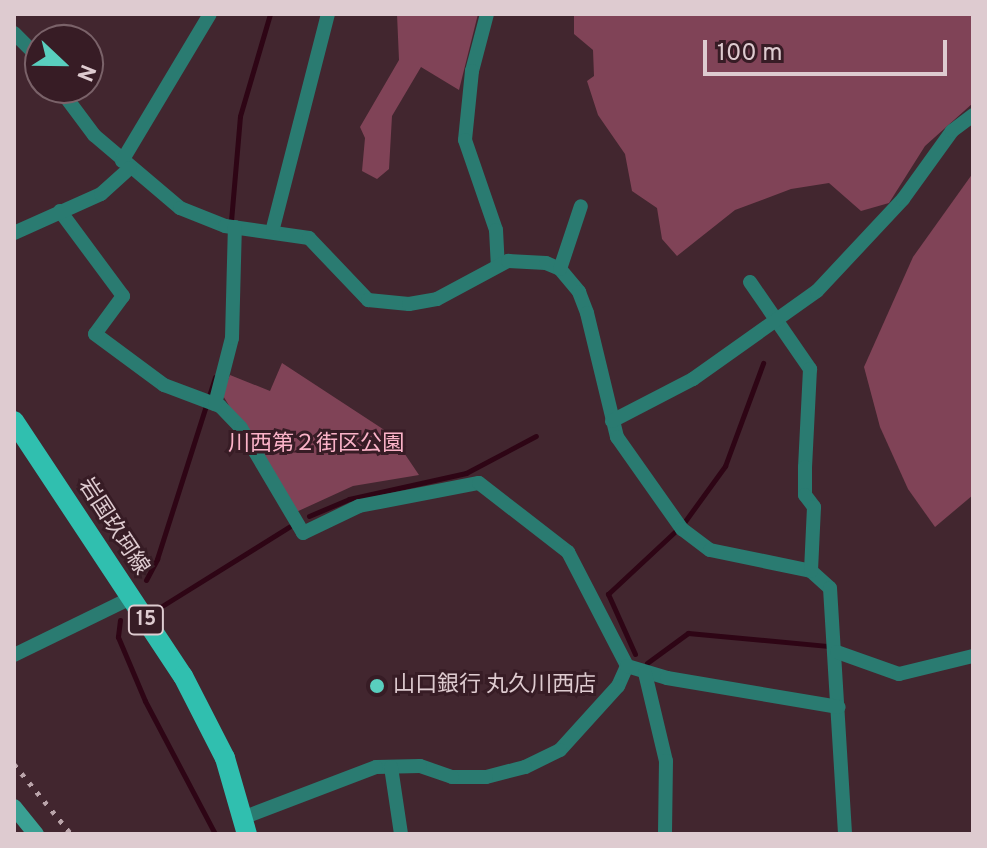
<!DOCTYPE html>
<meta charset="utf-8">
<style>
body{margin:0}
#map{position:relative;width:987px;height:848px;overflow:hidden;background:#42262f;font-family:Overpass,"Noto Sans JP",sans-serif}
div>[style]{position:absolute}
.green>*{inset:0;background:#804357}
.stream>*{height:5px;margin:-2.5px;padding:0 2.5px;transform-origin:2.5px;border-radius:2.5px;background:#2e0515}
.street>*{height:14px;margin:-7px;padding:0 7px;transform-origin:7px;border-radius:7px;background:#2a7b71}
.secondary>*{height:16px;margin:-8px;padding:0 8px;transform-origin:8px;border-radius:8px;background:#3aa093}
.primary>*{height:20px;margin:-10px;padding:0 10px;transform-origin:10px;border-radius:10px;background:#30bfaf}
.rail>*{height:5px;margin-top:-2.5px;transform-origin:0;background:repeating-linear-gradient(90deg,#baa4aa 0 4px,transparent 0 12px)}
.dots>*{width:22px;height:22px;translate:-50% -50%;box-sizing:border-box;border:4px solid #371c25;border-radius:50%}
span{translate:-50% -50%;white-space:nowrap;text-align:center;line-height:1.15;-webkit-text-stroke:6px #371c25;paint-order:stroke}
.shield-label span{padding:2px 6px;background:#371c25;border:2px solid;border-radius:6px;-webkit-text-stroke-width:0}
.shield-label{font-size:20px;color:#decbd0;font-weight:700}
.park-label{font-size:22px;color:#fbb3c8}
.street-label{font-size:22px;color:#decbd0}
.poi-label{font-size:22px;color:#decbd0}
.left{translate:0 -50%;text-align:left}
.frame{position:absolute;inset:0;border:16px solid #decbd0;pointer-events:none}
.north{position:absolute;left:24px;top:24px;width:80px;height:80px;box-sizing:border-box;background:#371c25;border:2px solid #7a6269;border-radius:50%;rotate:112deg;font-size:22px;font-weight:700;line-height:32px;text-align:center;color:#decbd0}
.north::after{content:'';display:block;margin:auto;width:28px;height:36px;background:#59cebe;clip-path:polygon(50% 0,100% 100%,50% 72%,0 100%)}
.scale{position:absolute;left:703px;top:40px;width:244px;height:36px;box-sizing:border-box;border:4px solid #decbd0;border-top:0;padding-left:10px;font-size:24px;line-height:28px;white-space:nowrap;color:#decbd0;-webkit-text-stroke:6px #371c25;paint-order:stroke}
</style>
<div id="map">
<div class="green">
<i style="clip-path:polygon(397px 14px,478px 14px,459px 90px,421px 67px,392px 116px,389px 169px,377px 179px,362px 171px,365px 138px,360px 127px,399px 60px)"></i>
<i style="clip-path:polygon(574px 14px,973px 14px,973px 103px,925px 146px,889px 203px,861px 211px,829px 183px,791px 189px,735px 210px,677px 256px,662px 239px,657px 208px,632px 191px,625px 154px,598px 115px,587px 81px,594px 76px,593px 50px,574px 34px)"></i>
<i style="clip-path:polygon(973px 173px,973px 495px,935px 527px,908px 489px,880px 427px,864px 367px,913px 257px)"></i>
<i style="clip-path:polygon(282px 363px,392px 435px,419px 475px,353px 486px,294px 513px,222px 394px,230px 375px,270px 391px)"></i>
</div>
<div class="stream">
<i style="left:231px;top:221px;width:105px;rotate:-85.1deg"></i>
<i style="left:240px;top:116px;width:106px;rotate:-73.6deg"></i>
<i style="left:309px;top:516px;width:43px;rotate:-23deg"></i>
<i style="left:349px;top:499px;width:120px;rotate:-12.5deg"></i>
<i style="left:466px;top:473px;width:79px;rotate:-27.9deg"></i>
<i style="left:146px;top:580px;width:24px;rotate:-62deg"></i>
<i style="left:157px;top:559px;width:191px;rotate:-72.3deg"></i>
<i style="left:162px;top:606px;width:150px;rotate:-31.9deg"></i>
<i style="left:120px;top:620px;width:17px;rotate:97deg"></i>
<i style="left:118px;top:637px;width:69px;rotate:67.1deg"></i>
<i style="left:145px;top:701px;width:150px;rotate:62.2deg"></i>
<i style="left:635px;top:654px;width:66px;rotate:-114.2deg"></i>
<i style="left:608px;top:594px;width:103px;rotate:-43deg"></i>
<i style="left:683px;top:524px;width:72px;rotate:-54.1deg"></i>
<i style="left:725px;top:466px;width:110px;rotate:-69.7deg"></i>
<i style="left:647px;top:663px;width:51px;rotate:-36.2deg"></i>
<i style="left:688px;top:633px;width:142px;rotate:5.3deg"></i>
</div>
<div class="street">
<i style="left:487px;top:14px;width:59px;rotate:104.7deg"></i>
<i style="left:472px;top:71px;width:69px;rotate:95.8deg"></i>
<i style="left:465px;top:140px;width:95px;rotate:71deg"></i>
<i style="left:496px;top:230px;width:35px;rotate:87deg"></i>
<i style="left:14px;top:33px;width:37px;rotate:45deg"></i>
<i style="left:59px;top:88px;width:59px;rotate:53.3deg"></i>
<i style="left:94px;top:135px;width:113px;rotate:40.3deg"></i>
<i style="left:180px;top:208px;width:48px;rotate:21.8deg"></i>
<i style="left:225px;top:226px;width:85px;rotate:8.1deg"></i>
<i style="left:309px;top:238px;width:86px;rotate:46.4deg"></i>
<i style="left:368px;top:300px;width:41px;rotate:5.6deg"></i>
<i style="left:409px;top:304px;width:28px;rotate:-10deg"></i>
<i style="left:437px;top:299px;width:81px;rotate:-28.2deg"></i>
<i style="left:508px;top:261px;width:38px;rotate:3deg"></i>
<i style="left:546px;top:263px;width:15px;rotate:23deg"></i>
<i style="left:560px;top:269px;width:30px;rotate:50deg"></i>
<i style="left:579px;top:292px;width:22px;rotate:69deg"></i>
<i style="left:587px;top:313px;width:128px;rotate:76.4deg"></i>
<i style="left:617px;top:437px;width:113px;rotate:54.8deg"></i>
<i style="left:682px;top:529px;width:35px;rotate:37deg"></i>
<i style="left:710px;top:550px;width:103px;rotate:11.7deg"></i>
<i style="left:811px;top:571px;width:25px;rotate:42deg"></i>
<i style="left:830px;top:588px;width:246px;rotate:86.5deg"></i>
<i style="left:122px;top:161px;width:171px;rotate:-59.1deg"></i>
<i style="left:60px;top:211px;width:106px;rotate:53.5deg"></i>
<i style="left:123px;top:296px;width:47px;rotate:126.4deg"></i>
<i style="left:95px;top:334px;width:86px;rotate:36.5deg"></i>
<i style="left:164px;top:385px;width:60px;rotate:20.6deg"></i>
<i style="left:220px;top:406px;width:30px;rotate:46deg"></i>
<i style="left:241px;top:428px;width:122px;rotate:59.4deg"></i>
<i style="left:303px;top:533px;width:62px;rotate:-25.7deg"></i>
<i style="left:359px;top:506px;width:122px;rotate:-10.9deg"></i>
<i style="left:479px;top:483px;width:113px;rotate:37.8deg"></i>
<i style="left:568px;top:552px;width:128px;rotate:62.6deg"></i>
<i style="left:627px;top:666px;width:22px;rotate:114deg"></i>
<i style="left:618px;top:686px;width:86px;rotate:132.2deg"></i>
<i style="left:560px;top:750px;width:39px;rotate:154deg"></i>
<i style="left:525px;top:767px;width:40px;rotate:165.6deg"></i>
<i style="left:486px;top:777px;width:34px;rotate:180deg"></i>
<i style="left:452px;top:777px;width:34px;rotate:-161deg"></i>
<i style="left:420px;top:766px;width:44px;rotate:178.7deg"></i>
<i style="left:376px;top:767px;width:140px;rotate:159.1deg"></i>
<i style="left:273px;top:228px;width:221px;rotate:-75.6deg"></i>
<i style="left:14px;top:233px;width:95px;rotate:-24.1deg"></i>
<i style="left:101px;top:194px;width:39px;rotate:-42deg"></i>
<i style="left:560px;top:269px;width:66px;rotate:-71.6deg"></i>
<i style="left:750px;top:282px;width:106px;rotate:55.4deg"></i>
<i style="left:810px;top:369px;width:98px;rotate:92.9deg"></i>
<i style="left:805px;top:467px;width:28px;rotate:90deg"></i>
<i style="left:805px;top:495px;width:15px;rotate:53deg"></i>
<i style="left:814px;top:507px;width:64px;rotate:92.7deg"></i>
<i style="left:215px;top:404px;width:68px;rotate:-75.6deg"></i>
<i style="left:232px;top:338px;width:111px;rotate:-88.5deg"></i>
<i style="left:612px;top:421px;width:91px;rotate:-27.4deg"></i>
<i style="left:693px;top:379px;width:152px;rotate:-35.4deg"></i>
<i style="left:817px;top:291px;width:126px;rotate:-46.9deg"></i>
<i style="left:903px;top:199px;width:84px;rotate:-54.2deg"></i>
<i style="left:952px;top:131px;width:26px;rotate:-37deg"></i>
<i style="left:837px;top:652px;width:66px;rotate:19.5deg"></i>
<i style="left:899px;top:674px;width:76px;rotate:-13.7deg"></i>
<i style="left:14px;top:655px;width:130px;rotate:-26deg"></i>
<i style="left:627px;top:666px;width:42px;rotate:16.7deg"></i>
<i style="left:667px;top:678px;width:174px;rotate:9.6deg"></i>
<i style="left:645px;top:673px;width:90px;rotate:76.6deg"></i>
<i style="left:666px;top:761px;width:73px;rotate:90.8deg"></i>
<i style="left:391px;top:767px;width:68px;rotate:81.5deg"></i>
</div>
<div class="secondary">
<i style="left:14px;top:807px;width:35px;rotate:51deg"></i>
</div>
<div class="primary">
<i style="left:14px;top:421px;width:306px;rotate:56.5deg"></i>
<i style="left:183px;top:676px;width:92px;rotate:62.9deg"></i>
<i style="left:225px;top:758px;width:79px;rotate:73.9deg"></i>
</div>
<div class="rail">
<i style="left:14px;top:764px;width:90px;rotate:50.8deg"></i>
</div>
<div class="dots">
<i style="left:377px;top:686px;background:#59cebe"></i>
</div>
<div class="shield-label">
<span style="left:146px;top:620px">15</span>
</div>
<div class="park-label">
<span style="left:316px;top:445px">川西第２街区公園</span>
</div>
<div class="street-label">
<span style="left:113px;top:527px;rotate:57deg">岩国玖珂線</span>
</div>
<div class="poi-label">
<span class="left" style="left:393px;top:686px">山口銀行 丸久川西店</span>
</div>
<div class="frame"></div>
<div class="north">N</div>
<div class="scale">100 m</div>
</div>
